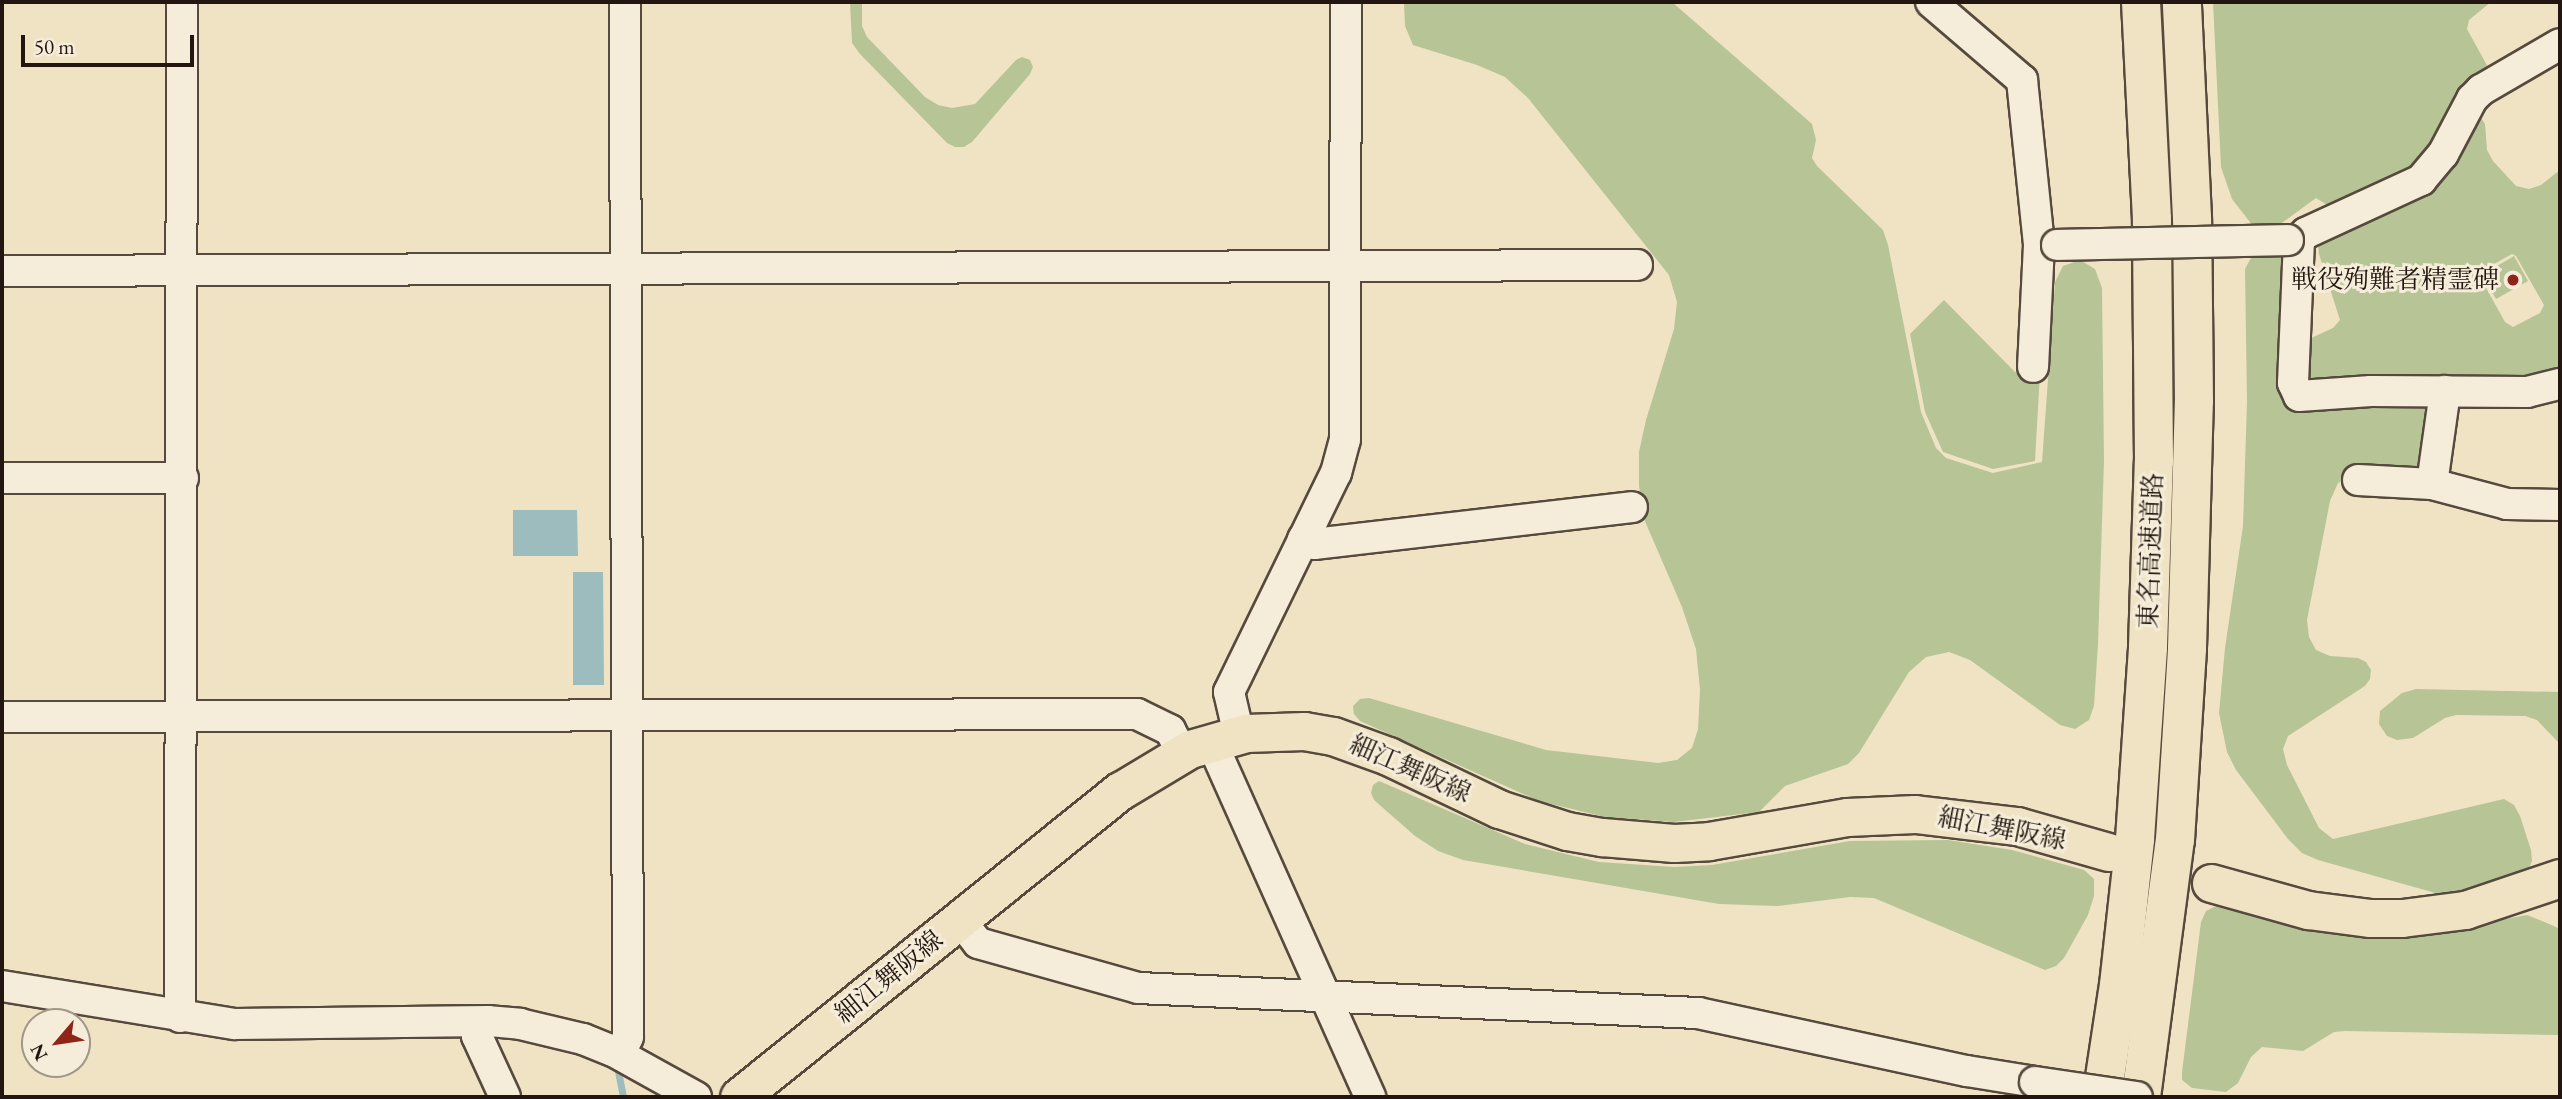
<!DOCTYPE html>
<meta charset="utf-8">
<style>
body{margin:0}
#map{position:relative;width:2562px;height:1099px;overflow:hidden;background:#efe3c4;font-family:"EB Garamond","Noto Serif JP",serif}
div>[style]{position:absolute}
.green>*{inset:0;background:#b7c496}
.water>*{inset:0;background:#9dbcbd}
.stream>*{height:7px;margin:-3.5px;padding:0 3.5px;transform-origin:3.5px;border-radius:3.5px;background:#9dbcbd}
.roads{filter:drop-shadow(2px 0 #56493d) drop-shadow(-2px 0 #56493d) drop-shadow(0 2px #56493d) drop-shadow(0 -2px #56493d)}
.minor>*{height:30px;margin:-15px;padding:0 15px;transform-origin:15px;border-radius:15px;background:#f5edd9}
.major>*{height:37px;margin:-18.5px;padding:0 18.5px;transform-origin:18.5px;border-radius:18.5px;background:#efe3c4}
.highway>*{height:38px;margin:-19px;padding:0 19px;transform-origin:19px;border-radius:19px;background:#efe3c4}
.bridges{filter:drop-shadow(2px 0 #56493d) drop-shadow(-2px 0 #56493d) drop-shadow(0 2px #56493d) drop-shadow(0 -2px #56493d)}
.minor-bridge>*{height:30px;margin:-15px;padding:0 15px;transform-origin:15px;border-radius:15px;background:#f5edd9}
.dots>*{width:19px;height:19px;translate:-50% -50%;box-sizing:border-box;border:4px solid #f5edd9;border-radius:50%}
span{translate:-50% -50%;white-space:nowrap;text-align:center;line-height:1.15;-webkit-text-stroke:6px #f5edd9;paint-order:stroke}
.poi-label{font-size:26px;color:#231610}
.right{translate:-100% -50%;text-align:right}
.street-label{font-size:26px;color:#231610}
.frame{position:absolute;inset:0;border:4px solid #231610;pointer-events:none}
.north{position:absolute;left:21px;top:1008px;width:70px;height:70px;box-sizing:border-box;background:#f5edd9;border:2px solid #a19789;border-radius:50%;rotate:241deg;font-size:19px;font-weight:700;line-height:28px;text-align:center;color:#231610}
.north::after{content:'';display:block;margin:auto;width:24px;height:32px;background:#8f2418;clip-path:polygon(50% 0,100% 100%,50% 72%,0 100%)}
.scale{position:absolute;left:21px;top:35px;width:173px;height:32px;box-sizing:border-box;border:4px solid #231610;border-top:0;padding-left:9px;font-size:21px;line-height:24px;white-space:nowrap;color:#231610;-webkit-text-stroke:5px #f5edd9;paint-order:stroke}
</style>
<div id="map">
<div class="green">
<i style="clip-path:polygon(850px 2px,862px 2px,862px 26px,867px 37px,925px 97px,938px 105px,952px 108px,975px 104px,1016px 60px,1022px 57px,1030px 60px,1033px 67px,1030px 74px,972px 142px,964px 147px,955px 147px,947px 143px,860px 54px,852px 43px)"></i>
<i style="clip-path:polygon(1404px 2px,1672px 2px,1812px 124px,1816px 140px,1812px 158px,1817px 166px,1883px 230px,1888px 245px,1921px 412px,1936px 448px,1946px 458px,1993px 473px,2042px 462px,2055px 282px,2063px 266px,2080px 260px,2095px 269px,2102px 288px,2104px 461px,2098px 644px,2094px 706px,2089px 720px,2075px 729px,2060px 725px,1970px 660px,1949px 652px,1926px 657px,1909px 672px,1859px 753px,1848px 764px,1785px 786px,1759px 812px,1674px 822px,1605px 817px,1539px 801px,1360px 721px,1354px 714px,1353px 706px,1360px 699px,1369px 698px,1546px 750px,1658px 763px,1677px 760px,1692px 748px,1698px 729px,1700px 690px,1696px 649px,1682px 607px,1644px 519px,1639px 486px,1639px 452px,1646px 420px,1674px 329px,1677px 302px,1669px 275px,1528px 98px,1505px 77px,1477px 65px,1413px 45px,1405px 26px)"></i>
<i style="clip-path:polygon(2213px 2px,2491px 2px,2469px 20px,2467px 29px,2489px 69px,2428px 164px,2332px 208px,2316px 198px,2279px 225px,2253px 226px,2232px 199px,2221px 167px)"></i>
<i style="clip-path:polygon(evenodd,2479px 115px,2485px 124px,2487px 150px,2493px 161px,2516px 186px,2529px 189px,2541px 185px,2560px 170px,2560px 375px,2552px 378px,2308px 386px,2309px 339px,2333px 328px,2340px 320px,2319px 254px,2318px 244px,2322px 236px,2410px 195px,2479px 115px,2512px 254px,2516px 256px,2544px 305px,2540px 313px,2513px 327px,2505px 322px,2480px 277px,2485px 269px,2512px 254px)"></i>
<i style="clip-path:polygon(2277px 254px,2288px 262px,2284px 384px,2425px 404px,2431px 412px,2423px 468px,2353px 475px,2338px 483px,2330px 501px,2307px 620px,2309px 637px,2316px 650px,2330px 656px,2358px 658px,2366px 662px,2371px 670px,2370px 679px,2365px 686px,2288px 736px,2283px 749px,2287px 765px,2319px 828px,2333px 839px,2504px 799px,2514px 805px,2520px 816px,2531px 850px,2532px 861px,2528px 870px,2461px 893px,2439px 894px,2318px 860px,2302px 853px,2288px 839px,2236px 770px,2227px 752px,2219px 713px,2225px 648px,2243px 526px,2247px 402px,2245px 269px,2252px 256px)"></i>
<i style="clip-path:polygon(2514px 256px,2528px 281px,2496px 299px,2482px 275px)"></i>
<i style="clip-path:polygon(1944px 300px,2015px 372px,2040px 373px,2035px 461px,1993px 469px,1943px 452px,1925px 412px,1910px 334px)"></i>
<i style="clip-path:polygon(2416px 689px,2560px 692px,2560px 744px,2537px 720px,2525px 716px,2456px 715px,2445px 718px,2413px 738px,2397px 740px,2387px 736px,2379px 724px,2380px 711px,2402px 693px)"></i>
<i style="clip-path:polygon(1379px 781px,1525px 844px,1599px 862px,1674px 867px,1712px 865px,1850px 841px,1948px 840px,2012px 850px,2084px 870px,2094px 879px,2094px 896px,2088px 915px,2064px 958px,2056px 966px,2045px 970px,1874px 898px,1850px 897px,1777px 906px,1719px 904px,1463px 860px,1438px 851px,1415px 836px,1374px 800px,1371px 793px,1373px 785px)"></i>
<i style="clip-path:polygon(2216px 906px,2228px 906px,2304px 927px,2370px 935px,2436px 932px,2527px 915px,2547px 923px,2560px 929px,2560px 1035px,2345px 1031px,2334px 1032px,2303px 1051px,2262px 1047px,2251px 1057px,2238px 1083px,2226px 1092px,2192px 1088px,2182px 1080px,2182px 1072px,2201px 922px,2206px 911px)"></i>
</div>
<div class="water">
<i style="clip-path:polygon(513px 510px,577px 510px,578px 556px,513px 556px)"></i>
<i style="clip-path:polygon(573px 572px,603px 572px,604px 685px,573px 685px)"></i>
</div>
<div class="stream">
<i style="left:618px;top:1071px;width:26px;rotate:79deg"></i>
</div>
<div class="roads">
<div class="minor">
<i style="left:1931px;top:2px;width:120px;rotate:40.6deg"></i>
<i style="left:2022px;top:80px;width:166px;rotate:84.1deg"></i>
<i style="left:2039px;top:245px;width:122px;rotate:92.8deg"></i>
<i style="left:2288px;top:240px;width:11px"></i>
<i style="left:2299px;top:240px;width:143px;rotate:92.4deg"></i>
<i style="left:2293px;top:383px;width:14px;rotate:65deg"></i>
<i style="left:2299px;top:396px;width:72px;rotate:-4deg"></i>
<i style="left:2371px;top:391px;width:156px;rotate:0.4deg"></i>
<i style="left:2527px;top:392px;width:34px;rotate:-14deg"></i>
<i style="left:2299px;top:240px;width:10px;rotate:-45deg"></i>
<i style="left:2306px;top:233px;width:127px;rotate:-24.7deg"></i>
<i style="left:2421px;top:180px;width:34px;rotate:-50deg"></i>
<i style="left:2443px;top:154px;width:62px;rotate:-62.2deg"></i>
<i style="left:2472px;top:99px;width:13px;rotate:-45deg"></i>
<i style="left:2481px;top:90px;width:91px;rotate:-30.2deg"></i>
<i style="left:2px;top:271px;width:1635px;rotate:-0.21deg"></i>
<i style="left:2px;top:478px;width:181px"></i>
<i style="left:2358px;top:480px;width:74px;rotate:3.1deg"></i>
<i style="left:2432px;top:484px;width:78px;rotate:14.9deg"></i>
<i style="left:2507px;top:504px;width:53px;rotate:1.1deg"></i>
<i style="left:2432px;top:484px;width:94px;rotate:-82deg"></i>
<i style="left:1303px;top:539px;width:12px;rotate:24deg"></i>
<i style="left:1314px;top:544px;width:320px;rotate:-6.6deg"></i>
<i style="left:2px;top:717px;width:1135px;rotate:-0.15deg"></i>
<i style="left:1137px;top:714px;width:37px;rotate:26deg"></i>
<i style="left:1170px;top:730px;width:26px;rotate:62deg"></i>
<i style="left:1239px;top:735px;width:44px;rotate:-103.1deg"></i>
<i style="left:1229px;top:692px;width:244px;rotate:-64deg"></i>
<i style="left:1336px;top:473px;width:34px;rotate:-75deg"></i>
<i style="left:1345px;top:440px;width:438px;rotate:-89.9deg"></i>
<i style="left:1211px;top:741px;width:390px;rotate:65.9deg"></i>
<i style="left:960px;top:920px;width:29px;rotate:52deg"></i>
<i style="left:978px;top:943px;width:166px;rotate:15.7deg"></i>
<i style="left:1138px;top:988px;width:561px;rotate:2.56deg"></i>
<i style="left:1698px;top:1013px;width:275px;rotate:12.2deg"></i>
<i style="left:1967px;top:1071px;width:69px;rotate:9.2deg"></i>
<i style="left:2px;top:986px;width:236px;rotate:9.3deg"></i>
<i style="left:235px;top:1024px;width:253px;rotate:-0.7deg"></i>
<i style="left:488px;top:1021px;width:32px;rotate:5deg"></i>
<i style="left:520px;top:1024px;width:65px;rotate:13.4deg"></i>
<i style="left:583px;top:1039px;width:32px;rotate:22deg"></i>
<i style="left:613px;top:1051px;width:95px;rotate:29deg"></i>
<i style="left:180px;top:1017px;width:1015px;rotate:-89.89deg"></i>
<i style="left:477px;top:1022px;width:14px;rotate:90deg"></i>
<i style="left:477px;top:1036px;width:67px;rotate:65.3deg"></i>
<i style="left:620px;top:1054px;width:19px;rotate:-65deg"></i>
<i style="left:628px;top:1037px;width:1035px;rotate:-90.17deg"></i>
</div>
<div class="major">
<i style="left:2211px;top:883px;width:101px;rotate:15.6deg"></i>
<i style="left:2308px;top:910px;width:63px;rotate:7.4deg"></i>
<i style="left:2370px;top:918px;width:32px"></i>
<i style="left:2402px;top:918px;width:64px;rotate:-7.2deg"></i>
<i style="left:2465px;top:910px;width:100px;rotate:-18.6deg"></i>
<i style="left:739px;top:1097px;width:489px;rotate:-38.8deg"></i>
<i style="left:1120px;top:791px;width:82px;rotate:-31deg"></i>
<i style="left:1190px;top:749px;width:58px;rotate:-15.9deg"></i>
<i style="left:1246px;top:733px;width:58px;rotate:-2deg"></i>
<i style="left:1304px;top:731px;width:29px;rotate:10deg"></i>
<i style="left:1333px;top:736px;width:59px;rotate:20deg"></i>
<i style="left:1388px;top:756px;width:123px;rotate:25.5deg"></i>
<i style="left:1499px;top:809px;width:71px;rotate:17.9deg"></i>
<i style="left:1567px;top:831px;width:36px;rotate:10deg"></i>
<i style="left:1602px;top:837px;width:72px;rotate:4.8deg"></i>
<i style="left:1674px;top:843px;width:35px;rotate:-3deg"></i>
<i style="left:1709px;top:841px;width:140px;rotate:-9.9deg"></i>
<i style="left:1847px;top:817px;width:68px;rotate:-2.5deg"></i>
<i style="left:1915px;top:814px;width:103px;rotate:6.7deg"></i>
<i style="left:2017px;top:826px;width:95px;rotate:15.9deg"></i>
</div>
<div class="highway">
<i style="left:2102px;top:1097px;width:113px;rotate:-81.4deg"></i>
<i style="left:2119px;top:985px;width:147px;rotate:-83.7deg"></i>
<i style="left:2135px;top:839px;width:192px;rotate:-86.1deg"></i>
<i style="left:2148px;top:647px;width:186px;rotate:-88.2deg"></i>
<i style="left:2154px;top:461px;width:242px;rotate:-90.5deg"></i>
<i style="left:2152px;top:219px;width:217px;rotate:-92.9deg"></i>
<i style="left:2141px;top:1097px;width:259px;rotate:-82.5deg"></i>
<i style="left:2175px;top:840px;width:192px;rotate:-86.4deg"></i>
<i style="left:2187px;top:648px;width:247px;rotate:-88.4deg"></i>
<i style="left:2194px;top:401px;width:183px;rotate:-90.6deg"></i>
<i style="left:2192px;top:218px;width:216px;rotate:-92.7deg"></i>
</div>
</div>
<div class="bridges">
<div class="minor-bridge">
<i style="left:2057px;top:245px;width:231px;rotate:-1.2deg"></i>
<i style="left:2035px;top:1082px;width:103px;rotate:8.4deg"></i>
</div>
</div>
<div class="dots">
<i style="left:2513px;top:280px;background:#8f2418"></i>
</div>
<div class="poi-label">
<span class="right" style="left:2499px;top:280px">戦役殉難者精霊碑</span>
</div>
<div class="street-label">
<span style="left:2151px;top:551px;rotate:-88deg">東名高速道路</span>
<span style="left:1410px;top:769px;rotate:24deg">細江舞阪線</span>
<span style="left:2002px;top:829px;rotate:11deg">細江舞阪線</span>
<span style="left:889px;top:977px;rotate:-39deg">細江舞阪線</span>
</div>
<div class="frame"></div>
<div class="north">N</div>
<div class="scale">50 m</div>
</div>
